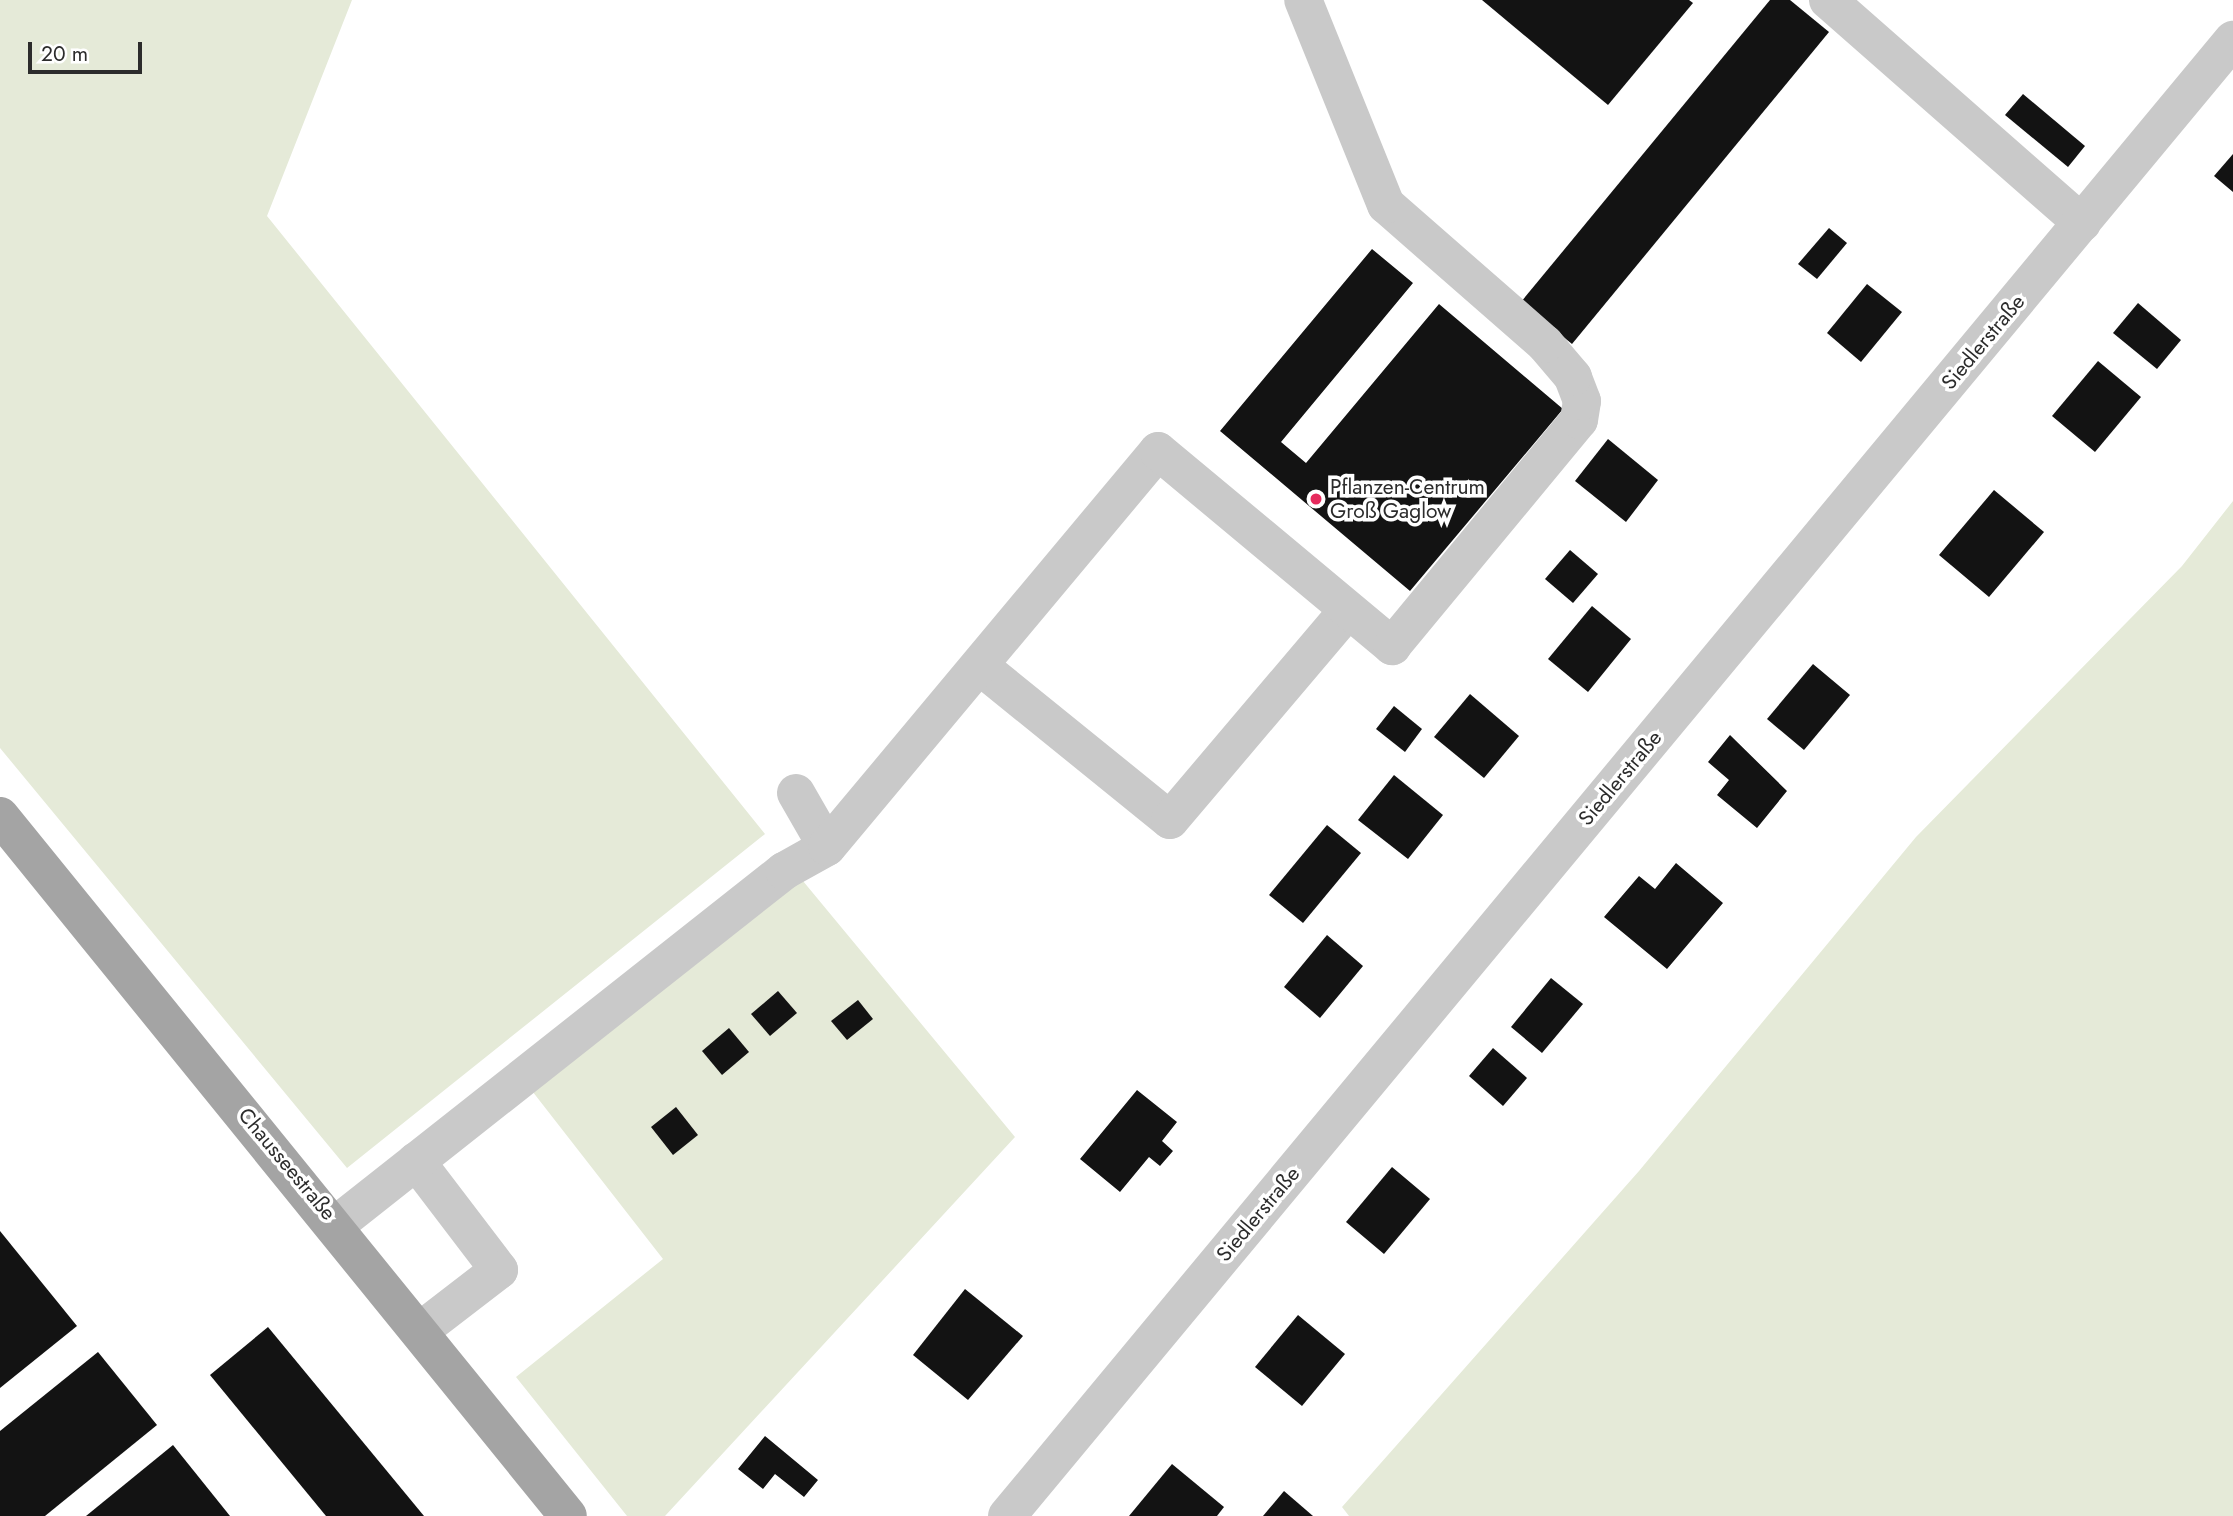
<!DOCTYPE html>
<meta charset="utf-8">
<style>
body{margin:0}
#map{position:relative;width:2233px;height:1516px;overflow:hidden;background:#fff;font-family:Jost,sans-serif}
div>[style]{position:absolute}
.green>*{inset:0;background:#e5ead8}
.building>*{inset:0;background:#131313}
.minor>*{height:38px;margin:-19px;padding:0 19px;transform-origin:19px;border-radius:19px;background:#c9c9c9}
.major>*{height:38px;margin:-19px;padding:0 19px;transform-origin:19px;border-radius:19px;background:#a4a4a4}
.dots>*{width:19px;height:19px;translate:-50% -50%;box-sizing:border-box;border:4px solid #fff;border-radius:50%}
span{translate:-50% -50%;white-space:nowrap;text-align:center;line-height:1.15;-webkit-text-stroke:7px #fff;paint-order:stroke}
.street-label{font-size:21px;color:#2c2c2c}
.poi-label{font-size:21px;color:#2c2c2c}
.left{translate:0 -50%;text-align:left}
.scale{position:absolute;left:28px;top:42px;width:114px;height:32px;box-sizing:border-box;border:4px solid #2c2c2c;border-top:0;padding-left:9px;font-size:21px;line-height:24px;white-space:nowrap;color:#2c2c2c;-webkit-text-stroke:5px #fff;paint-order:stroke}
</style>
<div id="map">
<div class="green">
<i style="clip-path:polygon(0 0,352px 0,267px 216px,765px 834px,347px 1168px,0 748px)"></i>
<i style="clip-path:polygon(2233px 501px,2233px 1516px,1349px 1516px,1342px 1507px,1639px 1171px,1916px 837px,2182px 566px)"></i>
<i style="clip-path:polygon(798px 875px,1015px 1137px,665px 1516px,627px 1516px,516px 1377px,663px 1259px,529px 1087px)"></i>
</div>
<div class="building">
<i style="clip-path:polygon(1482px 0,1689px 0,1693px 3px,1608px 105px)"></i>
<i style="clip-path:polygon(1770px 0,1790px 0,1829px 32px,1572px 344px,1521px 302px)"></i>
<i style="clip-path:polygon(2023px 94px,2085px 146px,2068px 167px,2005px 115px)"></i>
<i style="clip-path:polygon(2233px 154px,2233px 192px,2214px 176px)"></i>
<i style="clip-path:polygon(1829px 228px,1847px 243px,1817px 279px,1798px 264px)"></i>
<i style="clip-path:polygon(1372px 249px,1413px 283px,1281px 442px,1306px 463px,1439px 304px,1563px 409px,1410px 591px,1220px 431px)"></i>
<i style="clip-path:polygon(1867px 284px,1902px 312px,1861px 362px,1827px 333px)"></i>
<i style="clip-path:polygon(2138px 303px,2181px 340px,2157px 369px,2113px 333px)"></i>
<i style="clip-path:polygon(2098px 361px,2141px 397px,2095px 452px,2052px 416px)"></i>
<i style="clip-path:polygon(1608px 439px,1658px 480px,1626px 522px,1575px 481px)"></i>
<i style="clip-path:polygon(1994px 490px,2044px 532px,1989px 597px,1939px 555px)"></i>
<i style="clip-path:polygon(1570px 550px,1598px 574px,1573px 603px,1545px 579px)"></i>
<i style="clip-path:polygon(1592px 606px,1631px 639px,1588px 692px,1548px 659px)"></i>
<i style="clip-path:polygon(1813px 664px,1850px 695px,1804px 750px,1767px 719px)"></i>
<i style="clip-path:polygon(1470px 694px,1519px 736px,1484px 778px,1434px 737px)"></i>
<i style="clip-path:polygon(1394px 706px,1422px 729px,1405px 752px,1376px 729px)"></i>
<i style="clip-path:polygon(1730px 735px,1787px 791px,1757px 828px,1717px 795px,1729px 780px,1708px 762px)"></i>
<i style="clip-path:polygon(1394px 775px,1443px 815px,1408px 859px,1358px 820px)"></i>
<i style="clip-path:polygon(1327px 825px,1361px 853px,1303px 923px,1269px 895px)"></i>
<i style="clip-path:polygon(1676px 863px,1723px 903px,1667px 969px,1604px 917px,1639px 876px,1655px 889px)"></i>
<i style="clip-path:polygon(1327px 935px,1363px 966px,1320px 1018px,1284px 987px)"></i>
<i style="clip-path:polygon(1551px 978px,1583px 1004px,1542px 1053px,1511px 1027px)"></i>
<i style="clip-path:polygon(778px 991px,797px 1013px,770px 1036px,751px 1014px)"></i>
<i style="clip-path:polygon(858px 1000px,873px 1019px,847px 1040px,831px 1021px)"></i>
<i style="clip-path:polygon(729px 1028px,749px 1052px,722px 1075px,702px 1051px)"></i>
<i style="clip-path:polygon(1493px 1048px,1527px 1078px,1503px 1106px,1469px 1076px)"></i>
<i style="clip-path:polygon(1137px 1090px,1177px 1122px,1162px 1141px,1173px 1151px,1160px 1166px,1149px 1157px,1120px 1192px,1080px 1159px)"></i>
<i style="clip-path:polygon(676px 1107px,698px 1135px,673px 1155px,651px 1127px)"></i>
<i style="clip-path:polygon(1392px 1167px,1430px 1199px,1384px 1254px,1346px 1222px)"></i>
<i style="clip-path:polygon(0 1231px,77px 1326px,0 1388px)"></i>
<i style="clip-path:polygon(965px 1289px,1023px 1336px,968px 1400px,913px 1355px)"></i>
<i style="clip-path:polygon(1298px 1315px,1345px 1354px,1302px 1406px,1255px 1367px)"></i>
<i style="clip-path:polygon(268px 1327px,424px 1516px,326px 1516px,210px 1375px)"></i>
<i style="clip-path:polygon(98px 1352px,157px 1425px,45px 1516px,0 1516px,0 1431px)"></i>
<i style="clip-path:polygon(765px 1436px,818px 1480px,804px 1497px,775px 1474px,763px 1489px,738px 1469px)"></i>
<i style="clip-path:polygon(173px 1445px,230px 1516px,86px 1516px)"></i>
<i style="clip-path:polygon(1172px 1464px,1224px 1507px,1217px 1516px,1129px 1516px)"></i>
<i style="clip-path:polygon(1284px 1491px,1313px 1516px,1263px 1516px)"></i>
</div>
<div class="minor">
<i style="left:1828px;top:0;width:338px;rotate:41.3deg"></i>
<i style="left:981px;top:667px;width:243px;rotate:39deg"></i>
<i style="left:1170px;top:820px;width:275px;rotate:-49.7deg"></i>
<i style="left:796px;top:793px;width:62px;rotate:60.1deg"></i>
<i style="left:416px;top:1161px;width:137px;rotate:52.7deg"></i>
<i style="left:499px;top:1270px;width:98px;rotate:142.4deg"></i>
<i style="left:337px;top:1224px;width:570px;rotate:-38.3deg"></i>
<i style="left:784px;top:871px;width:49px;rotate:-29.2deg"></i>
<i style="left:827px;top:847px;width:516px;rotate:-50.11deg"></i>
<i style="left:1158px;top:451px;width:305px;rotate:39.8deg"></i>
<i style="left:1392px;top:646px;width:293px;rotate:-50.4deg"></i>
<i style="left:1579px;top:420px;width:19px;rotate:-81deg"></i>
<i style="left:1582px;top:401px;width:26px;rotate:-111deg"></i>
<i style="left:1573px;top:377px;width:43px;rotate:-130.3deg"></i>
<i style="left:1545px;top:344px;width:211px;rotate:-138.8deg"></i>
<i style="left:1386px;top:205px;width:221px;rotate:-112deg"></i>
<i style="left:1007px;top:1516px;width:1919px;rotate:-50.29deg"></i>
</div>
<div class="major">
<i style="left:0;top:816px;width:901px;rotate:50.94deg"></i>
</div>
<div class="dots">
<i style="left:1316px;top:499px;background:#e62a5d"></i>
</div>
<div class="street-label">
<span style="left:1983px;top:342px;rotate:-50deg">Siedlerstraße</span>
<span style="left:1620px;top:778px;rotate:-50deg">Siedlerstraße</span>
<span style="left:287px;top:1164px;rotate:50deg">Chausseestraße</span>
<span style="left:1258px;top:1214px;rotate:-50deg">Siedlerstraße</span>
</div>
<div class="poi-label">
<span class="left" style="left:1330px;top:499px">Pflanzen-Centrum<br>Groß Gaglow</span>
</div>
<div class="scale">20 m</div>
</div>
